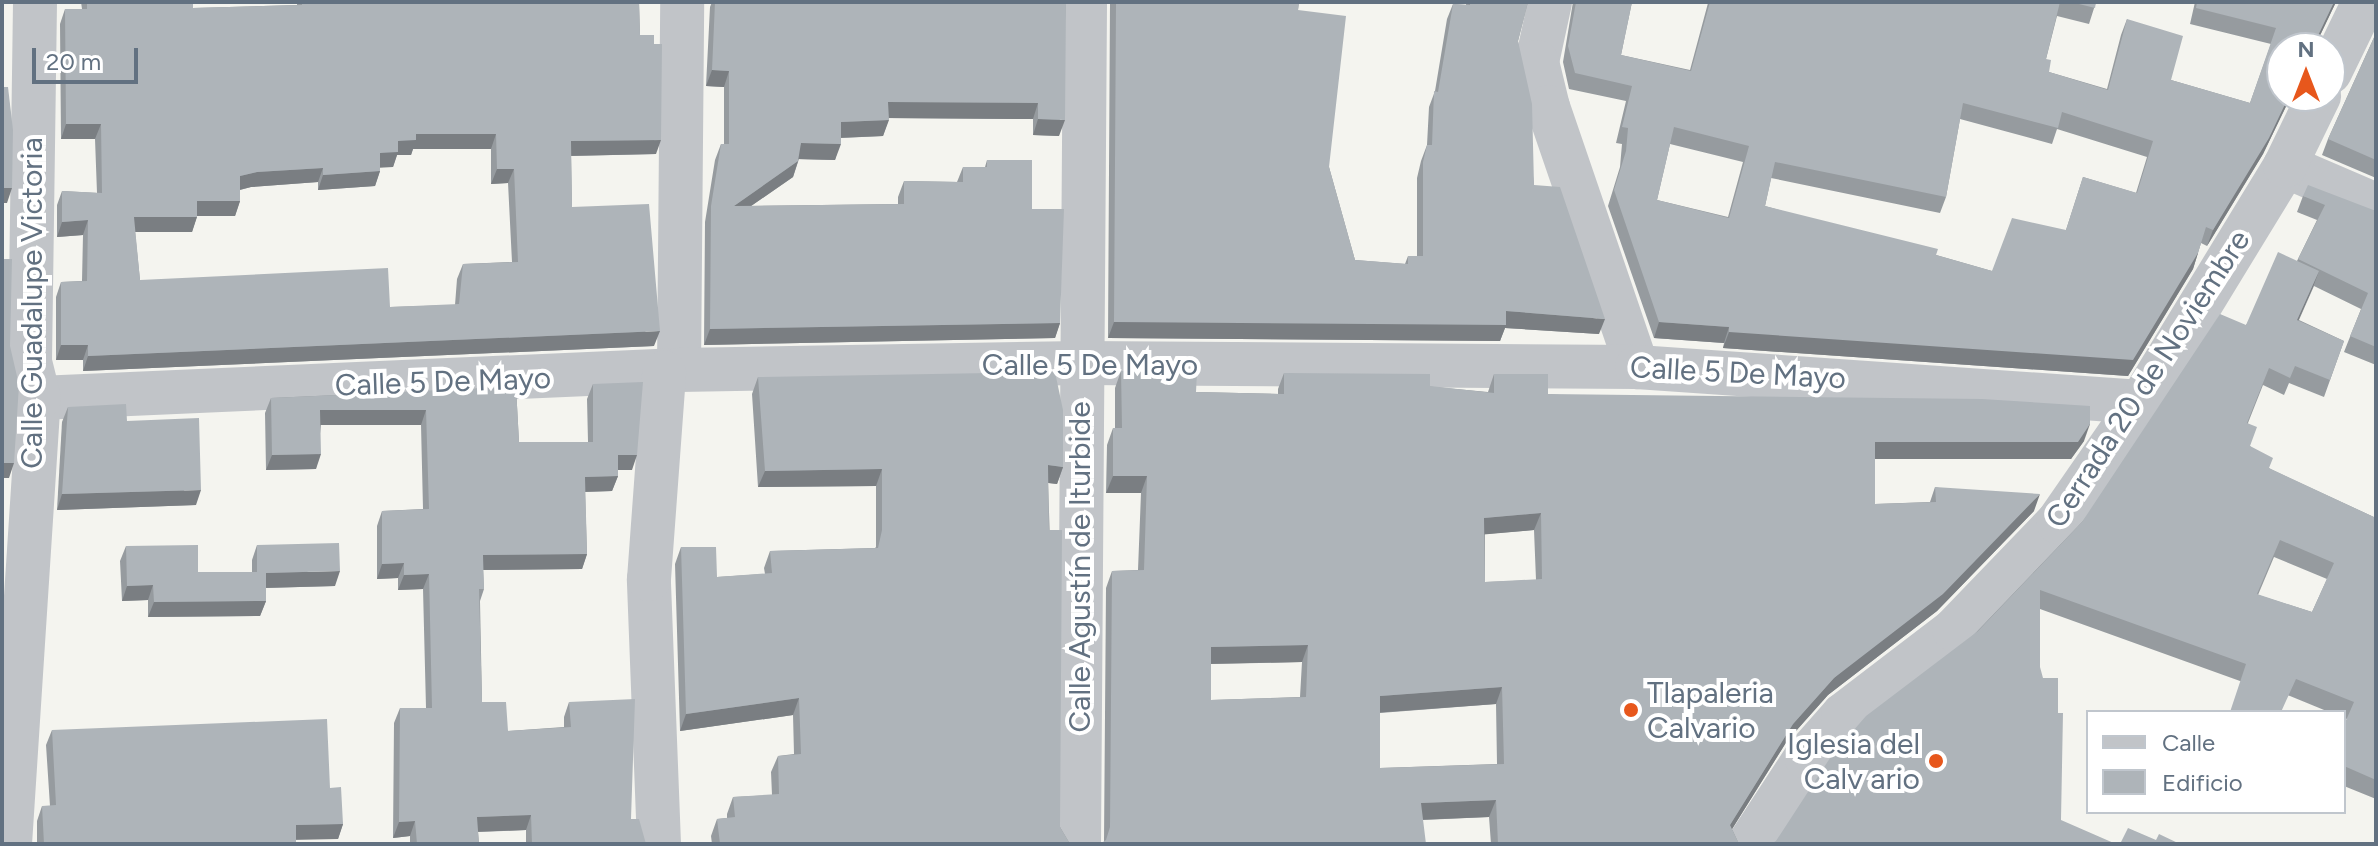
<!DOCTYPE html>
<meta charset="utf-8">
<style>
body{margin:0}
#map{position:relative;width:2378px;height:846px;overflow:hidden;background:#f4f4ef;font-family:Figtree,sans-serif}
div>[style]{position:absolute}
.minor>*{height:44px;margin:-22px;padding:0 22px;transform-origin:22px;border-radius:22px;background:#c1c4c8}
.wall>*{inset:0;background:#969b9f}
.shaded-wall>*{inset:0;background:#7a7e82}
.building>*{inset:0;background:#aeb4b9}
.dots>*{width:22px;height:22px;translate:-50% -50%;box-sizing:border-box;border:4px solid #fff;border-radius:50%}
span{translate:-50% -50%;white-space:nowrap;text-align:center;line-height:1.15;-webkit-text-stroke:8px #fff;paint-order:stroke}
.street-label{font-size:30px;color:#627181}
.poi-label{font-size:30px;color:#627181}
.left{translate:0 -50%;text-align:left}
.right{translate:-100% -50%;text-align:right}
.frame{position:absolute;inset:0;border:4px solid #627181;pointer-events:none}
.legend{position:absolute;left:2086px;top:710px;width:260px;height:104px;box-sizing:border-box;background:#fff;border:2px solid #c0c6cd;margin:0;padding:10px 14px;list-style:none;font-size:24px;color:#627181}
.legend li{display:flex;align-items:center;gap:16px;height:40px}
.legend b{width:40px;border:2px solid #c0c6cd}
.north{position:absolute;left:2266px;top:32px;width:80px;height:80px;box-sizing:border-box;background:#fff;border:2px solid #c0c6cd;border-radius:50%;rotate:0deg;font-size:22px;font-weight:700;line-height:32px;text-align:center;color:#627181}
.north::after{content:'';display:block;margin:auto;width:28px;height:36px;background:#e7571c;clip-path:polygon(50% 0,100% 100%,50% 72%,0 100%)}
.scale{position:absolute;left:32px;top:48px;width:106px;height:36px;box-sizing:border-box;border:4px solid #627181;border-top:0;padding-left:10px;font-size:24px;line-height:28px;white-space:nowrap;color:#627181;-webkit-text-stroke:6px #fff;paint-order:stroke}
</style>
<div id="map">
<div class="minor">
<i style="left:1550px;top:2px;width:61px;rotate:102.2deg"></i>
<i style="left:1537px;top:62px;width:46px;rotate:76.3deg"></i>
<i style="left:1548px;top:107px;width:275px;rotate:71.1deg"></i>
<i style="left:2330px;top:72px;width:78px;rotate:-64.1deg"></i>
<i style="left:2285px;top:166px;width:99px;rotate:23.2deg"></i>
<i style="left:679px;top:370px;width:368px;rotate:-89.5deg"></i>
<i style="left:39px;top:398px;width:641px;rotate:-2.51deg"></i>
<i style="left:679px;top:370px;width:402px;rotate:-1deg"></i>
<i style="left:1081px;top:363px;width:556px;rotate:0.41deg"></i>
<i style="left:1637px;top:367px;width:505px;rotate:3.97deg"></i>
<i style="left:10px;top:844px;width:447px;rotate:-86.3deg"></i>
<i style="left:39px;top:398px;width:38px;rotate:-104deg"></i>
<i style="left:30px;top:361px;width:359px;rotate:-89.2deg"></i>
<i style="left:659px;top:844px;width:265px;rotate:-92.2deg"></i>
<i style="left:649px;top:579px;width:207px;rotate:-85.8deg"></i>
<i style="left:1079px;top:844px;width:842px;rotate:-89.59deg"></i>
<i style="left:1749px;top:844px;width:104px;rotate:-56.8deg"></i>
<i style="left:1806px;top:757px;width:56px;rotate:-48.6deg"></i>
<i style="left:1843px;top:715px;width:140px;rotate:-37.4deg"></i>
<i style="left:1954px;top:630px;width:150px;rotate:-46.1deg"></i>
<i style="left:2058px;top:522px;width:146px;rotate:-55.3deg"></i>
<i style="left:2141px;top:402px;width:276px;rotate:-58.6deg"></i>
<i style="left:2285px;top:166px;width:78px;rotate:-64.1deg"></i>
</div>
<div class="wall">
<i style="clip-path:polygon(evenodd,81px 2px,193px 2px,193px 8px,297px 5px,297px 2px,639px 2px,640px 35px,656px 154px,571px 156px,572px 207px,654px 346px,83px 371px,83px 360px,56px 360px,56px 297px,61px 282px,82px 281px,83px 235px,57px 237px,57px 205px,62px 191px,97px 193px,95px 139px,61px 139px,60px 24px,65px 9px,82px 9px,81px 2px,413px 149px,491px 149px,491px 184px,508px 183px,512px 262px,463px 264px,457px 279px,455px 305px,390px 307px,140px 280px,135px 232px,192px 232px,197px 216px,235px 216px,240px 201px,240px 190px,251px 187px,318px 182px,318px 190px,375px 186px,380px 171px,380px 167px,393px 167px,397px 155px,411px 155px,413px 149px)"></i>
<i style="clip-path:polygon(712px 2px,1066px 2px,1059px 136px,1033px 135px,1033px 119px,889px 118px,883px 136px,841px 138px,835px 160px,799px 159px,793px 177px,751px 206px,898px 204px,898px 197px,904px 181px,957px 182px,963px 167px,985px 167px,987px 160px,1032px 209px,1060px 323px,1055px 338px,704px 345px,705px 222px,715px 160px,721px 144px,724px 144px,724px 87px,706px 86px,710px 7px)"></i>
<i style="clip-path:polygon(1110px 2px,1299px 2px,1298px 10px,1329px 167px,1355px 260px,1405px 264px,1408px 256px,1417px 256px,1417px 178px,1421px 161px,1427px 145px,1429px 107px,1435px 91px,1447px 19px,1453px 4px,1466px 5px,1466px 2px,1528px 2px,1518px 41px,1534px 185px,1599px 334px,1505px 328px,1500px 341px,1108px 338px)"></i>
<i style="clip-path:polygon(evenodd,1573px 2px,1632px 2px,1621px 55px,1690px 70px,1708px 3px,1704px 2px,2096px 2px,2089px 24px,2057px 16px,2046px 59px,2049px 72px,2107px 89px,2121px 35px,2127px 19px,2171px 80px,2250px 103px,2271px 44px,2190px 24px,2195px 2px,2336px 2px,2314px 48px,2282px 96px,2291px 96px,2263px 154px,2207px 246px,2201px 243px,2193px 269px,2128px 376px,1723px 348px,1724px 343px,1654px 338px,1608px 206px,1620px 167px,1622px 144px,1616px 143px,1626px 101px,1569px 89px,1563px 62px,1573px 2px,1960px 119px,2052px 144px,2057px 129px,2147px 157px,2136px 193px,2083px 177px,2066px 230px,1992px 271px,1765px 206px,1771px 178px,1940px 213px,1946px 197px,1960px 119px,1573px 2px,1670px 144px,1743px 162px,1728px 217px,1657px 200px,1670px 144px)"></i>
<i style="clip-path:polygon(2376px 33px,2376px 178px,2322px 155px,2328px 139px)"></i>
<i style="clip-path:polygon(evenodd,2303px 196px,2376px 211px,2376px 365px,2344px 352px,2361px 309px,2314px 286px,2299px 320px,2344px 341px,2324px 397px,2289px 383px,2284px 395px,2263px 385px,2248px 423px,2250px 446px,2270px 469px,2376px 518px,2376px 799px,2344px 786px,2344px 725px,2347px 719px,2344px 718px,2344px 712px,2329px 712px,2290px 696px,2240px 681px,2040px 609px,1776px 841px,2082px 522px,2246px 325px,2297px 261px,2317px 220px,2297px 212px,2303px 196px,2274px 557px,2327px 579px,2312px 612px,2258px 595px,2274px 557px)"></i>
<i style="clip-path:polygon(evenodd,1121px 371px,1196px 392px,1278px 394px,1278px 389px,1284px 373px,1488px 392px,1494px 374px,1548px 394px,2084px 441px,2071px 459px,1875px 459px,1875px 504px,1930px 502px,1935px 487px,2034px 511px,1937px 611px,1828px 695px,1787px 741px,1732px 829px,1739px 844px,1491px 844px,1489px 817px,1423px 820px,1104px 842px,1106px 588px,1112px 571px,1138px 570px,1141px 493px,1106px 493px,1107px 445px,1113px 428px,1115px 428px,1115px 388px,1121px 371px,1534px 530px,1536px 580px,1485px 582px,1485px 534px,1534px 530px,1121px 371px,1302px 662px,1300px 697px,1211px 700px,1211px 664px,1302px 662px,1121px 371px,1496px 704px,1497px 764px,1380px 768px,1380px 713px,1496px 704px)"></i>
<i style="clip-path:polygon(758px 377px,1063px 467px,1057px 484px,1048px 483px,1060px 827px,1070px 844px,712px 844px,711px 836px,717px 819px,727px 818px,727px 814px,733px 797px,772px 795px,771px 772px,778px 756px,794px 754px,793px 715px,680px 731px,675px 564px,681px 547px,717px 577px,765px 574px,764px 568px,770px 551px,875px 548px,876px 547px,876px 486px,758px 487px,752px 394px)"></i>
<i style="clip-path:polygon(593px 384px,632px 470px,618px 470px,618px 476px,612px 491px,585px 492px,587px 554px,582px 569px,483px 570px,484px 589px,480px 601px,482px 702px,508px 731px,564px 727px,564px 717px,569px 702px,631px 819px,646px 844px,526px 844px,526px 830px,478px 832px,479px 844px,410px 844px,410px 836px,393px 838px,394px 723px,400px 708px,426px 708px,423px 589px,398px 590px,398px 578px,377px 579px,377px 526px,382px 511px,423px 509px,421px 425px,321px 425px,316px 469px,266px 470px,265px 413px,271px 398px,516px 387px,519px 442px,588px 442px,587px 399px)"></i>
<i style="clip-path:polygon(68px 407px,127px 421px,196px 505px,57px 510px,62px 422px)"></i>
<i style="clip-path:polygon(257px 545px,335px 586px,266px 588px,266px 601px,260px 616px,148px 617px,148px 600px,122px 601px,120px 561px,126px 546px,198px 572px,252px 572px,252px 560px)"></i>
<i style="clip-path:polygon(52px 730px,330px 788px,343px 824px,338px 839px,296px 839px,296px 844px,37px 844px,37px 821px,42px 806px,50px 806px,46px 745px)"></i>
</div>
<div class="shaded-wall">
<i style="clip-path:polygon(2334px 2px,2336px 2px,2314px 48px,2312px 48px)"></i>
<i style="clip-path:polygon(712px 70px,729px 71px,724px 87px,706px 86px)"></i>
<i style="clip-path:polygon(2289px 96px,2291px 96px,2263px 154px,2207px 246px,2213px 230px)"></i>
<i style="clip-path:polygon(888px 102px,1038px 103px,1033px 119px,882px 118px)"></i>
<i style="clip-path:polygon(1038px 119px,1065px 120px,1059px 136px,1033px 135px)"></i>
<i style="clip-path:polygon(889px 120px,883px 136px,835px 138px,841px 122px)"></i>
<i style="clip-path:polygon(66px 124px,101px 124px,95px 139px,61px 139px)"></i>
<i style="clip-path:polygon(416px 134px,496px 134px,491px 149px,413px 149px,411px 155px,397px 155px,393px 167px,375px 168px,380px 153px,398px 141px)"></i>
<i style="clip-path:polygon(661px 140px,656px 154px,565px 156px,571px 141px)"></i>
<i style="clip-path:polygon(801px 143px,841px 144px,835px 160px,795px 159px)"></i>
<i style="clip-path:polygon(798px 161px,793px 177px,728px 222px,734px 206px)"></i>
<i style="clip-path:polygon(323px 168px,318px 182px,251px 187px,235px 191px,240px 176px,257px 172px)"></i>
<i style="clip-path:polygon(497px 169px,514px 169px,508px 183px,491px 184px)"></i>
<i style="clip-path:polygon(380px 171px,375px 186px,318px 190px,323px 175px)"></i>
<i style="clip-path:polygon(2px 188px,12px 188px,7px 203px,2px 203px)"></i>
<i style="clip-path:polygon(197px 201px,240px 201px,235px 216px,192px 216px)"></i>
<i style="clip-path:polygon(134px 217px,197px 217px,192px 232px,129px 232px)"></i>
<i style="clip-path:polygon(88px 220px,83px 235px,57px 237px,62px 222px)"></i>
<i style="clip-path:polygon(2198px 253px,2193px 269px,2128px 376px,1723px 348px,1729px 332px)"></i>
<i style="clip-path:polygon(2319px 271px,2313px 287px,2291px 337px,2297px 320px)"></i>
<i style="clip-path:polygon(1506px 311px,1605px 319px,1599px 334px,1505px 328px,1500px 341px,1108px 338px,1114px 322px)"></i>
<i style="clip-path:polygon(1659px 322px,1729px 327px,1724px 343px,1654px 338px)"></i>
<i style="clip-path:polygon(1060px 323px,1055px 338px,704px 345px,710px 329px)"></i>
<i style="clip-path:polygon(660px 331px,654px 346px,83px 371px,88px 356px)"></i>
<i style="clip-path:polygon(61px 345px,88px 345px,83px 360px,56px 360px)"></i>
<i style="clip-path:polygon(320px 410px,426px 410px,421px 425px,315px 425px)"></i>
<i style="clip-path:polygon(2090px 424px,2084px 441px,2071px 459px,1868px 459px,1875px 442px)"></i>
<i style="clip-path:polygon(321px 454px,316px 469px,266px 470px,272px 455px)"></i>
<i style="clip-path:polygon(618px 455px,637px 455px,632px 470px,612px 470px)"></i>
<i style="clip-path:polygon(2px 463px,14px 463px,9px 478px,2px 478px)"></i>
<i style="clip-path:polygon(1048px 465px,1063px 467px,1057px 484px,1041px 482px)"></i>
<i style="clip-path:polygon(882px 469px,876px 486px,758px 487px,765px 471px)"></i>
<i style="clip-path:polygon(618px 476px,612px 491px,579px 492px,585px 477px)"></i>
<i style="clip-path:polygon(1113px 476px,1147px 476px,1141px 493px,1106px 493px)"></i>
<i style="clip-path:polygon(201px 490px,196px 505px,57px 510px,62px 494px)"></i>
<i style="clip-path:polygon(2040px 494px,2034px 511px,1937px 611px,1828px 695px,1787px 741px,1724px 842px,1730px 825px,1793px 724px,1834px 678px)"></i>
<i style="clip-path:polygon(1541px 513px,1534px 530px,1478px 535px,1484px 518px)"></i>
<i style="clip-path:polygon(587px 554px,582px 569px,477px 570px,483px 555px)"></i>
<i style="clip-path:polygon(404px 563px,398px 578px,377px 579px,382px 564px)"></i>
<i style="clip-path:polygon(340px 571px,335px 586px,261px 588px,266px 573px)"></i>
<i style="clip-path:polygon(429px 574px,423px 589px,398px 590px,404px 575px)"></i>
<i style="clip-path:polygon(153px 585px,148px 600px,122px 601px,127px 586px)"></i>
<i style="clip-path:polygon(266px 601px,260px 616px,148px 617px,154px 602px)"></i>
<i style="clip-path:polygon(1308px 645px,1302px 662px,1205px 664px,1211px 647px)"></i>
<i style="clip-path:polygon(1502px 687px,1496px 704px,1373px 713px,1380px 696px)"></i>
<i style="clip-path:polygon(799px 698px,793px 715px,680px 731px,686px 714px)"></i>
<i style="clip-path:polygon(1496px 800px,1489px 817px,1415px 820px,1421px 803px)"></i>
<i style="clip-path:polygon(531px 815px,526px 830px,471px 832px,477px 817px)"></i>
<i style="clip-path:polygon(415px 821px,410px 836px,393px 838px,399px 822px)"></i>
<i style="clip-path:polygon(343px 824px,338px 839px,290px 840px,296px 825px)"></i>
</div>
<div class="building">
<i style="clip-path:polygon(evenodd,87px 2px,193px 2px,193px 8px,302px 5px,302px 2px,639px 2px,640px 35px,654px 35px,654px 44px,662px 44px,661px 140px,571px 141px,572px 207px,649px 204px,660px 331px,88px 356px,88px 345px,61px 345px,61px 282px,87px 281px,88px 220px,62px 222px,62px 191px,102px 193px,101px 124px,66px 124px,65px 9px,87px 9px,87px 2px,416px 134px,496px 134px,497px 169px,514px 169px,518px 262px,463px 264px,459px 304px,390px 307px,388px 268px,140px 280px,134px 217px,197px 217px,197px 201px,240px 201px,240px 176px,257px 172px,323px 168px,323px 175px,380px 171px,380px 153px,398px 152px,398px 141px,416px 140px,416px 134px)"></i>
<i style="clip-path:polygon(715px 2px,1066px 2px,1065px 120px,1038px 119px,1038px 103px,888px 102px,889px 120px,841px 122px,841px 144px,801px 143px,798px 161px,734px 206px,904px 204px,904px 181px,963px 182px,963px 167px,987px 167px,987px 160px,1032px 160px,1032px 209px,1064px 209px,1060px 323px,710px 329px,711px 206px,721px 144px,729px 144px,729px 71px,712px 70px)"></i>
<i style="clip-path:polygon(1116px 2px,1299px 2px,1298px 10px,1346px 16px,1329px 167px,1355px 260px,1408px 264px,1408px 256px,1423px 256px,1423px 162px,1427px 145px,1432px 145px,1434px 91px,1438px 92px,1453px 4px,1470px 5px,1470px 2px,1528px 2px,1518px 41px,1532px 104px,1534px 185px,1560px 187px,1605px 319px,1506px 311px,1506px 325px,1114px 322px)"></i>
<i style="clip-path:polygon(evenodd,1576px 2px,1632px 2px,1621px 55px,1691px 71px,1710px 2px,2060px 2px,2046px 59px,2051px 60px,2049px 72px,2108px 90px,2127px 19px,2183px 36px,2171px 80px,2250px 103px,2276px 28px,2196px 8px,2197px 2px,2334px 2px,2312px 48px,2282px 48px,2282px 96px,2289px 96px,2269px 138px,2213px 230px,2206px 227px,2198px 253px,2133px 360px,1729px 332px,1729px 327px,1659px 322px,1614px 190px,1626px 151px,1628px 128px,1622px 127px,1632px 86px,1575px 73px,1568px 46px,1576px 2px,1963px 103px,2058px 128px,2062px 112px,2153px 141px,2137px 193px,2083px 177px,2066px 230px,2012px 218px,1992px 271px,1936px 255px,1938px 249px,1765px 206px,1775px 162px,1946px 197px,1963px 103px,1576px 2px,1674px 127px,1749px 146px,1729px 218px,1657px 200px,1674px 127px)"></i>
<i style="clip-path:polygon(2071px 2px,2096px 2px,2095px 8px)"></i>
<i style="clip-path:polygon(2376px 33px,2376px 160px,2328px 139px)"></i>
<i style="clip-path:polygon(2px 87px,8px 87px,13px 130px,12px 188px,2px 188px)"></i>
<i style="clip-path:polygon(2308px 185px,2376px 211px,2376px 347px,2350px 336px,2368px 293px,2298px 259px,2325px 205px,2303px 196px)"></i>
<i style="clip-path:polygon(evenodd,2278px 252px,2319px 271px,2297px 320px,2344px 341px,2330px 380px,2295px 366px,2290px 378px,2269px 368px,2247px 423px,2257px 427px,2250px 446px,2273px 458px,2269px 468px,2376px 518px,2376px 780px,2344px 766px,2344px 725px,2354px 702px,2296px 679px,2281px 712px,2230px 712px,2246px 664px,2040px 590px,2040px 667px,2043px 678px,2058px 678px,2058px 713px,2063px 713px,2061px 820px,2116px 844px,1770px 844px,1776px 841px,1832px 755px,1866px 716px,1978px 631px,2082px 522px,2220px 314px,2246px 325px,2278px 252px,2280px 540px,2334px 563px,2312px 612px,2257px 594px,2280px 540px)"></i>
<i style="clip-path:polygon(2px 259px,12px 259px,10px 346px,19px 385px,14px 463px,2px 463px)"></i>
<i style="clip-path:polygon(evenodd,1121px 371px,1197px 372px,1196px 392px,1284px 394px,1284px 373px,1430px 374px,1430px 386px,1494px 393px,1494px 374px,1548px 374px,1548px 394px,1982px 399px,2090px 406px,2090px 424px,2078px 442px,1875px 442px,1875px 504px,1936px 502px,1935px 487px,2040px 494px,1943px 594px,1834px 678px,1793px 724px,1730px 825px,1739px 844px,1498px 844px,1496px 800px,1421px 803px,1426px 844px,1100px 844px,1106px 840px,1110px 827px,1112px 571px,1144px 570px,1147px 476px,1113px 476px,1113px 428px,1122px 428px,1121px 371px,1541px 513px,1542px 579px,1485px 582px,1484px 518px,1541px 513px,1121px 371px,1308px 645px,1306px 697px,1211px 700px,1211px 647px,1308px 645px,1121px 371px,1502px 687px,1504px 764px,1380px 768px,1380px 696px,1502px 687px)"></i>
<i style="clip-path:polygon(1055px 372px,1063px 410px,1063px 467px,1048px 465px,1049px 530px,1062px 530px,1060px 827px,1070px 844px,720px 844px,717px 819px,735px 817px,733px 797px,779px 794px,778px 756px,801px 754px,799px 698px,686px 714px,681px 547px,716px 547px,717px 577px,772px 573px,770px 551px,878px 548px,882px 530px,882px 469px,765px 471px,758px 377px)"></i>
<i style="clip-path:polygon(643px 382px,637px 455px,618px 455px,618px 476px,585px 477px,587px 554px,483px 555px,484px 589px,479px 589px,482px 702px,506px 702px,508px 731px,571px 727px,569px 702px,635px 699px,631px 819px,639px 819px,646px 844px,532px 844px,531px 815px,477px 817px,479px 844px,417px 844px,415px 821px,399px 822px,400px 708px,432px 708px,429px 574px,404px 575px,404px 563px,382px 564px,382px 511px,429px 509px,426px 410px,320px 410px,321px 454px,272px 455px,271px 398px,516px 387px,519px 442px,593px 442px,593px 384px)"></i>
<i style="clip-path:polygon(126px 404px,127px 421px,199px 418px,201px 490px,62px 494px,68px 407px)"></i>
<i style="clip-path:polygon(339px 543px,340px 571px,266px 573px,266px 601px,154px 602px,153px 585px,127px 586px,126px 546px,198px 545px,198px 572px,257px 572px,257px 545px)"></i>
<i style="clip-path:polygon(327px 719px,330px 788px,341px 787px,343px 824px,296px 825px,296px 844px,44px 844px,42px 806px,56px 805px,52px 730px)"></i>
<i style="clip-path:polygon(2128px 828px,2156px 840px,2159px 834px,2180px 844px,2120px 844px)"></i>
</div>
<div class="dots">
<i style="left:1631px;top:710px;background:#e7571c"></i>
<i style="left:1936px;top:761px;background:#e7571c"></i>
</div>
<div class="street-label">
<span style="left:32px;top:303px;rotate:-90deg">Calle Guadalupe Victoria</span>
<span style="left:1090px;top:365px">Calle 5 De Mayo</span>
<span style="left:1738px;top:373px;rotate:3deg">Calle 5 De Mayo</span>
<span style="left:2148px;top:379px;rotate:-57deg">Cerrada 20 de Noviembre</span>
<span style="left:443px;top:382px;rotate:-2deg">Calle 5 De Mayo</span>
<span style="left:1080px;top:567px;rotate:-90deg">Calle Agustín de Iturbide</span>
</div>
<div class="poi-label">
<span class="left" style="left:1647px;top:710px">Tlapaleria<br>Calvario</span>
<span class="right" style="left:1920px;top:761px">Iglesia del<br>Calv ario</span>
</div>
<div class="frame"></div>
<ul class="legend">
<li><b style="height:10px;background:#c1c4c8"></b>Calle</li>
<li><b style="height:22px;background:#aeb4b9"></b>Edificio</li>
</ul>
<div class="north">N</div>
<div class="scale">20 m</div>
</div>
